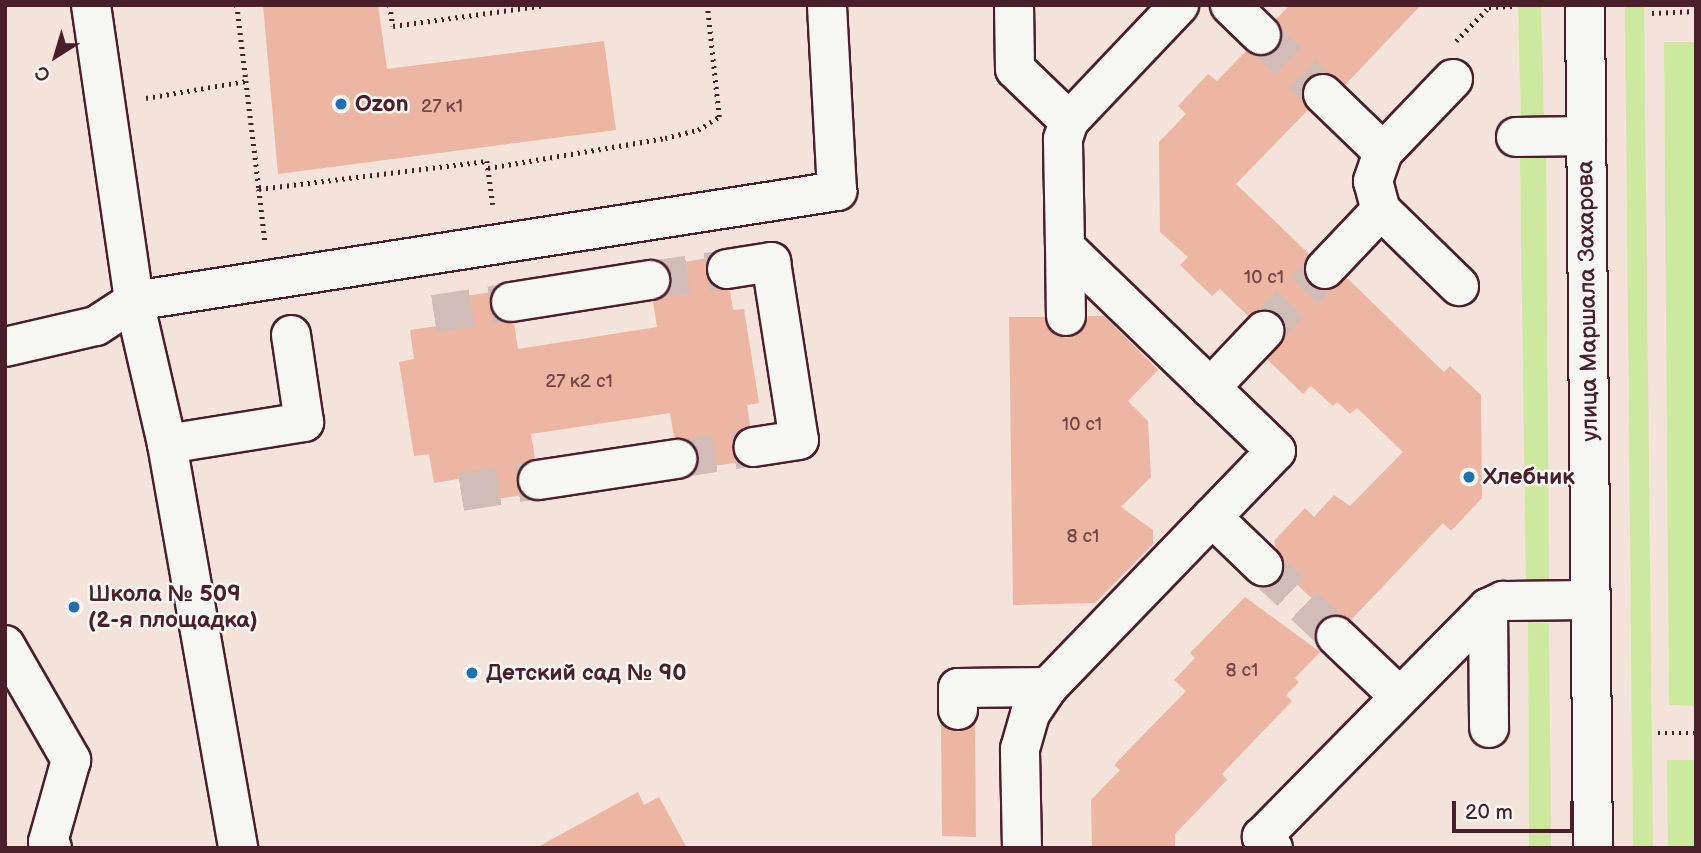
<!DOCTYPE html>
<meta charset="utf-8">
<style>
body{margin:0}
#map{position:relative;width:1701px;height:853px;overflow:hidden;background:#f3e3da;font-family:"Balsamiq Sans",sans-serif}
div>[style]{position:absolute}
.green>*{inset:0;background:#cde89f}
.building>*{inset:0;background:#edb6a2}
.minor-tunnel>*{height:38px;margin-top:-19px;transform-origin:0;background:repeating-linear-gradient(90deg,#d1bcb7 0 38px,transparent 0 57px)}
.path>*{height:4.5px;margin-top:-2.25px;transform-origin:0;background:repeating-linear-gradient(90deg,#4a1f2b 0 2px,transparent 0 7px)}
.roads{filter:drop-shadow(2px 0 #4a1f2b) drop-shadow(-2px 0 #4a1f2b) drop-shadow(0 2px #4a1f2b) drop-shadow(0 -2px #4a1f2b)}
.minor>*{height:38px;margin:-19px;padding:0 19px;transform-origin:19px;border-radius:19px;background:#f6f6f2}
.dots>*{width:19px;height:19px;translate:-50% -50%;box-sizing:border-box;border:4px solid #f6f6f2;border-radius:50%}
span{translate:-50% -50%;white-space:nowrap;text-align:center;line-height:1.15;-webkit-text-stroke:5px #f6f6f2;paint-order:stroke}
.number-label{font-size:19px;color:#734549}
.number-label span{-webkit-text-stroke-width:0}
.poi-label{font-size:23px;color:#4a1f2b;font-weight:700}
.left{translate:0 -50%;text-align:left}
.street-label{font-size:23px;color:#4a1f2b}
.frame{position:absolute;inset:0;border:7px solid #4a1f2b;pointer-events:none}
.north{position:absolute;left:21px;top:21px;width:70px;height:70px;-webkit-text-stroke:5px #f6f6f2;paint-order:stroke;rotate:217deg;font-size:19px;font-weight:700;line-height:28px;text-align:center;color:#4a1f2b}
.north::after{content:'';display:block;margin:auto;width:24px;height:32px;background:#4a1f2b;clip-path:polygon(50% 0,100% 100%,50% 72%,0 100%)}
.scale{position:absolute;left:1452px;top:801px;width:122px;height:32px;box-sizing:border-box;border:4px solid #4a1f2b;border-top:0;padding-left:9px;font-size:21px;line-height:24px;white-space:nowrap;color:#4a1f2b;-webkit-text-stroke:5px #f6f6f2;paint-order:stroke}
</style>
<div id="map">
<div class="green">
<i style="clip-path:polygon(1518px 5px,1541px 5px,1544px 116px,1521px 116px)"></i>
<i style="clip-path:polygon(1625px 5px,1644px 5px,1653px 848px,1633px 848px)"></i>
<i style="clip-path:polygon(1664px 42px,1696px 42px,1696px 706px,1669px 705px)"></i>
<i style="clip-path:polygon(1546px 157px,1549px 585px,1526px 585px,1520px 158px)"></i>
<i style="clip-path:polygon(1528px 622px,1549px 624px,1551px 848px,1529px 848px)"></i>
<i style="clip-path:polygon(1667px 760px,1696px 760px,1696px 848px,1668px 848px)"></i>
</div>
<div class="building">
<i style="clip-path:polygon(263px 5px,378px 5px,387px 69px,604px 41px,616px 130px,278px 174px)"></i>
<i style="clip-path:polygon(1290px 5px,1421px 5px,1345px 85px,1328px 73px,1308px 78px,1302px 89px,1308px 110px,1236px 184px,1309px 254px,1304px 275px,1310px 285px,1331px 290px,1347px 278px,1444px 372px,1450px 366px,1481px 395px,1482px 498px,1451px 531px,1443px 523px,1351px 620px,1329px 615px,1284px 572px,1274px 541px,1305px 508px,1314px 517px,1334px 495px,1350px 506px,1403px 452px,1357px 408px,1350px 414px,1337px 402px,1333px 406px,1311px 386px,1303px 394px,1267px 359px,1285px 337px,1279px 316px,1268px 310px,1248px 316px,1220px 289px,1212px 296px,1180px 265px,1188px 257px,1160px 232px,1159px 142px,1186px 114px,1178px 106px,1208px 74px,1217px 81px,1246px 51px,1256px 56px,1276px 51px,1282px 40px,1276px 19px)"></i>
<i style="clip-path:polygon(708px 258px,710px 282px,730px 291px,733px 310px,744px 309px,759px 403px,747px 405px,750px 425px,733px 440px,739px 462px,696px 469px,694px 446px,674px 437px,670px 413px,531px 434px,535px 458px,517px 473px,523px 495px,463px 504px,459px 479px,434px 483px,429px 454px,414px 456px,399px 362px,414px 359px,410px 330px,436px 326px,432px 301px,492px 292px,490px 306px,503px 322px,514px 324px,518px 349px,657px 327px,653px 302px,671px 287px,666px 265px)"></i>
<i style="clip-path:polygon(1088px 316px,1104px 316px,1158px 370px,1128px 401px,1148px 421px,1151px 477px,1121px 507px,1153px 530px,1153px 544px,1095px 603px,1013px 605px,1009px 317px,1044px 317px,1055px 335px,1067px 338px,1085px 327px)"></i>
<i style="clip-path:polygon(1245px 597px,1320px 652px,1295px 678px,1299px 682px,1286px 695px,1292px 701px,1222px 774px,1227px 780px,1175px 834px,1175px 848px,1092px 848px,1091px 800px,1120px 770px,1114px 765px,1186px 691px,1174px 680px,1195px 658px,1190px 653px)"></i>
<i style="clip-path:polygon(941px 723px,959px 732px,975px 723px,976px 837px,942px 836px)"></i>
<i style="clip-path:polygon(638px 792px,644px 805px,659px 797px,687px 848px,536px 848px)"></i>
</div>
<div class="minor-tunnel">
<i style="left:1261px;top:35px;width:86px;rotate:43.6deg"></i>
<i style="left:650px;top:280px;width:78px;rotate:-8.1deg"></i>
<i style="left:434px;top:314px;width:78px;rotate:-8.9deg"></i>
<i style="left:1264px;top:331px;width:87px;rotate:-45.5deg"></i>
<i style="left:677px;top:459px;width:78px;rotate:-8.9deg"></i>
<i style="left:461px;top:492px;width:78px;rotate:-8.9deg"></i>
<i style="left:1263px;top:566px;width:101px;rotate:43.8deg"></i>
</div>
<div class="path">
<i style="left:237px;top:5px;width:77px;rotate:83.2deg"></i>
<i style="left:390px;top:5px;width:21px;rotate:82deg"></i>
<i style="left:393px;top:26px;width:154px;rotate:-7.8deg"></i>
<i style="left:1652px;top:13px;width:44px;rotate:-2.6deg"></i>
<i style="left:1456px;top:41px;width:47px;rotate:-45.9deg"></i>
<i style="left:1489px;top:7px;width:26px;rotate:-2deg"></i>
<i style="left:146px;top:98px;width:101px;rotate:-9.6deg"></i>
<i style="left:246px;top:81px;width:109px;rotate:83.1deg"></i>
<i style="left:259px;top:189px;width:230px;rotate:-7deg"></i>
<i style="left:487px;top:161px;width:44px;rotate:82.2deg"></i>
<i style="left:488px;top:168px;width:180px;rotate:-9.6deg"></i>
<i style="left:665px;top:138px;width:34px;rotate:-14deg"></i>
<i style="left:698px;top:130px;width:25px;rotate:-32deg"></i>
<i style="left:719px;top:117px;width:113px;rotate:-96.1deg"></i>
<i style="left:259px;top:189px;width:52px;rotate:83.4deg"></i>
<i style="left:1658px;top:733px;width:38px"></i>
</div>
<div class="roads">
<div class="minor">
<i style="left:91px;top:5px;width:299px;rotate:81.7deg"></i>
<i style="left:134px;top:301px;width:147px;rotate:77deg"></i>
<i style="left:167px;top:444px;width:410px;rotate:80deg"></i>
<i style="left:1014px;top:5px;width:64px;rotate:89.1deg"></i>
<i style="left:1015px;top:69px;width:75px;rotate:43.9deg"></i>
<i style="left:1230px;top:5px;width:43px;rotate:44.1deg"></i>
<i style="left:1585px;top:5px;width:843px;rotate:89.46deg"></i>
<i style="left:1453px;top:79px;width:101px;rotate:133.8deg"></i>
<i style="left:1383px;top:152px;width:31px;rotate:109deg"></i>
<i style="left:1373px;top:181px;width:30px;rotate:75deg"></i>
<i style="left:1381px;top:210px;width:109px;rotate:44.3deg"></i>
<i style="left:1323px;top:94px;width:83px;rotate:44deg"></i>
<i style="left:1516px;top:137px;width:70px;rotate:-0.8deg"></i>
<i style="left:1065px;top:247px;width:69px;rotate:89.2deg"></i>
<i style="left:727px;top:269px;width:45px;rotate:-9deg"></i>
<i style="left:771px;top:262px;width:180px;rotate:81.1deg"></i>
<i style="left:799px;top:440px;width:46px;rotate:171.2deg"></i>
<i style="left:1325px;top:269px;width:81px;rotate:-46.5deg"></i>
<i style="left:511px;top:302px;width:141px;rotate:-9deg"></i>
<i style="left:5px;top:347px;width:93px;rotate:-13deg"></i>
<i style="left:96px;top:326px;width:45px;rotate:-33.3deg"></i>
<i style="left:134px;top:301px;width:712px;rotate:-8.89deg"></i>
<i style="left:837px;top:191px;width:186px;rotate:-93.1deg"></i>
<i style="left:1210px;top:388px;width:79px;rotate:-46.5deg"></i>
<i style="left:167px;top:444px;width:139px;rotate:-9.1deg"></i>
<i style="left:304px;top:422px;width:88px;rotate:-98.5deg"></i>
<i style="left:538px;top:480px;width:141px;rotate:-8.6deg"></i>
<i style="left:1212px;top:517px;width:71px;rotate:43.9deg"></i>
<i style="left:1488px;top:608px;width:120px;rotate:89.5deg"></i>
<i style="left:1336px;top:636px;width:88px;rotate:43.6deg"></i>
<i style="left:5px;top:645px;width:133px;rotate:60.1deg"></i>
<i style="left:71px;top:760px;width:85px;rotate:105.7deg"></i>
<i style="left:48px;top:842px;width:7px;rotate:56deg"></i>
<i style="left:958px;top:710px;width:22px;rotate:-90deg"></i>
<i style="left:958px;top:688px;width:90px;rotate:-0.6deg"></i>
<i style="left:1022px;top:848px;width:99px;rotate:-91.2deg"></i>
<i style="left:1020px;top:749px;width:36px;rotate:-74deg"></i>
<i style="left:1030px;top:714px;width:32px;rotate:-56deg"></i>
<i style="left:1048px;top:687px;width:328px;rotate:-46deg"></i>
<i style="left:1276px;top:451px;width:293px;rotate:-136deg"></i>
<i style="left:1065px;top:247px;width:108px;rotate:-91.1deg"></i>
<i style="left:1063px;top:139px;width:19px;rotate:-72deg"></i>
<i style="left:1069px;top:121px;width:160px;rotate:-46.5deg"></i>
<i style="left:1273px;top:848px;width:16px;rotate:-135deg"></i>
<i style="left:1262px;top:837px;width:322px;rotate:-45.4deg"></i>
<i style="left:1488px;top:608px;width:17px;rotate:-25deg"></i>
<i style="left:1503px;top:601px;width:88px;rotate:-0.7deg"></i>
</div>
</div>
<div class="dots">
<i style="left:341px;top:104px;background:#1f6fb2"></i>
<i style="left:1469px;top:477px;background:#1f6fb2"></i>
<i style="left:74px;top:607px;background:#1f6fb2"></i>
<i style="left:472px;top:673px;background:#1f6fb2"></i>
</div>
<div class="number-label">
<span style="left:442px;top:107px">27 к1</span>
<span style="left:1264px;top:278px">10 с1</span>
<span style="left:579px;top:382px">27 к2 с1</span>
<span style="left:1082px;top:425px">10 с1</span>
<span style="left:1083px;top:537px">8 с1</span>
<span style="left:1242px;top:671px">8 с1</span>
</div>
<div class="poi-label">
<span class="left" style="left:355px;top:104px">Ozon</span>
<span class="left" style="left:1483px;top:477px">Хлебник</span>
<span class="left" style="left:88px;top:607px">Школа № 509<br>(2-я площадка)</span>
<span class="left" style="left:486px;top:673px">Детский сад № 90</span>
</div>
<div class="street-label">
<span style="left:1588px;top:301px;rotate:-91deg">улица Маршала Захарова</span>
</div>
<div class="frame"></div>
<div class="north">С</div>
<div class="scale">20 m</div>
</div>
